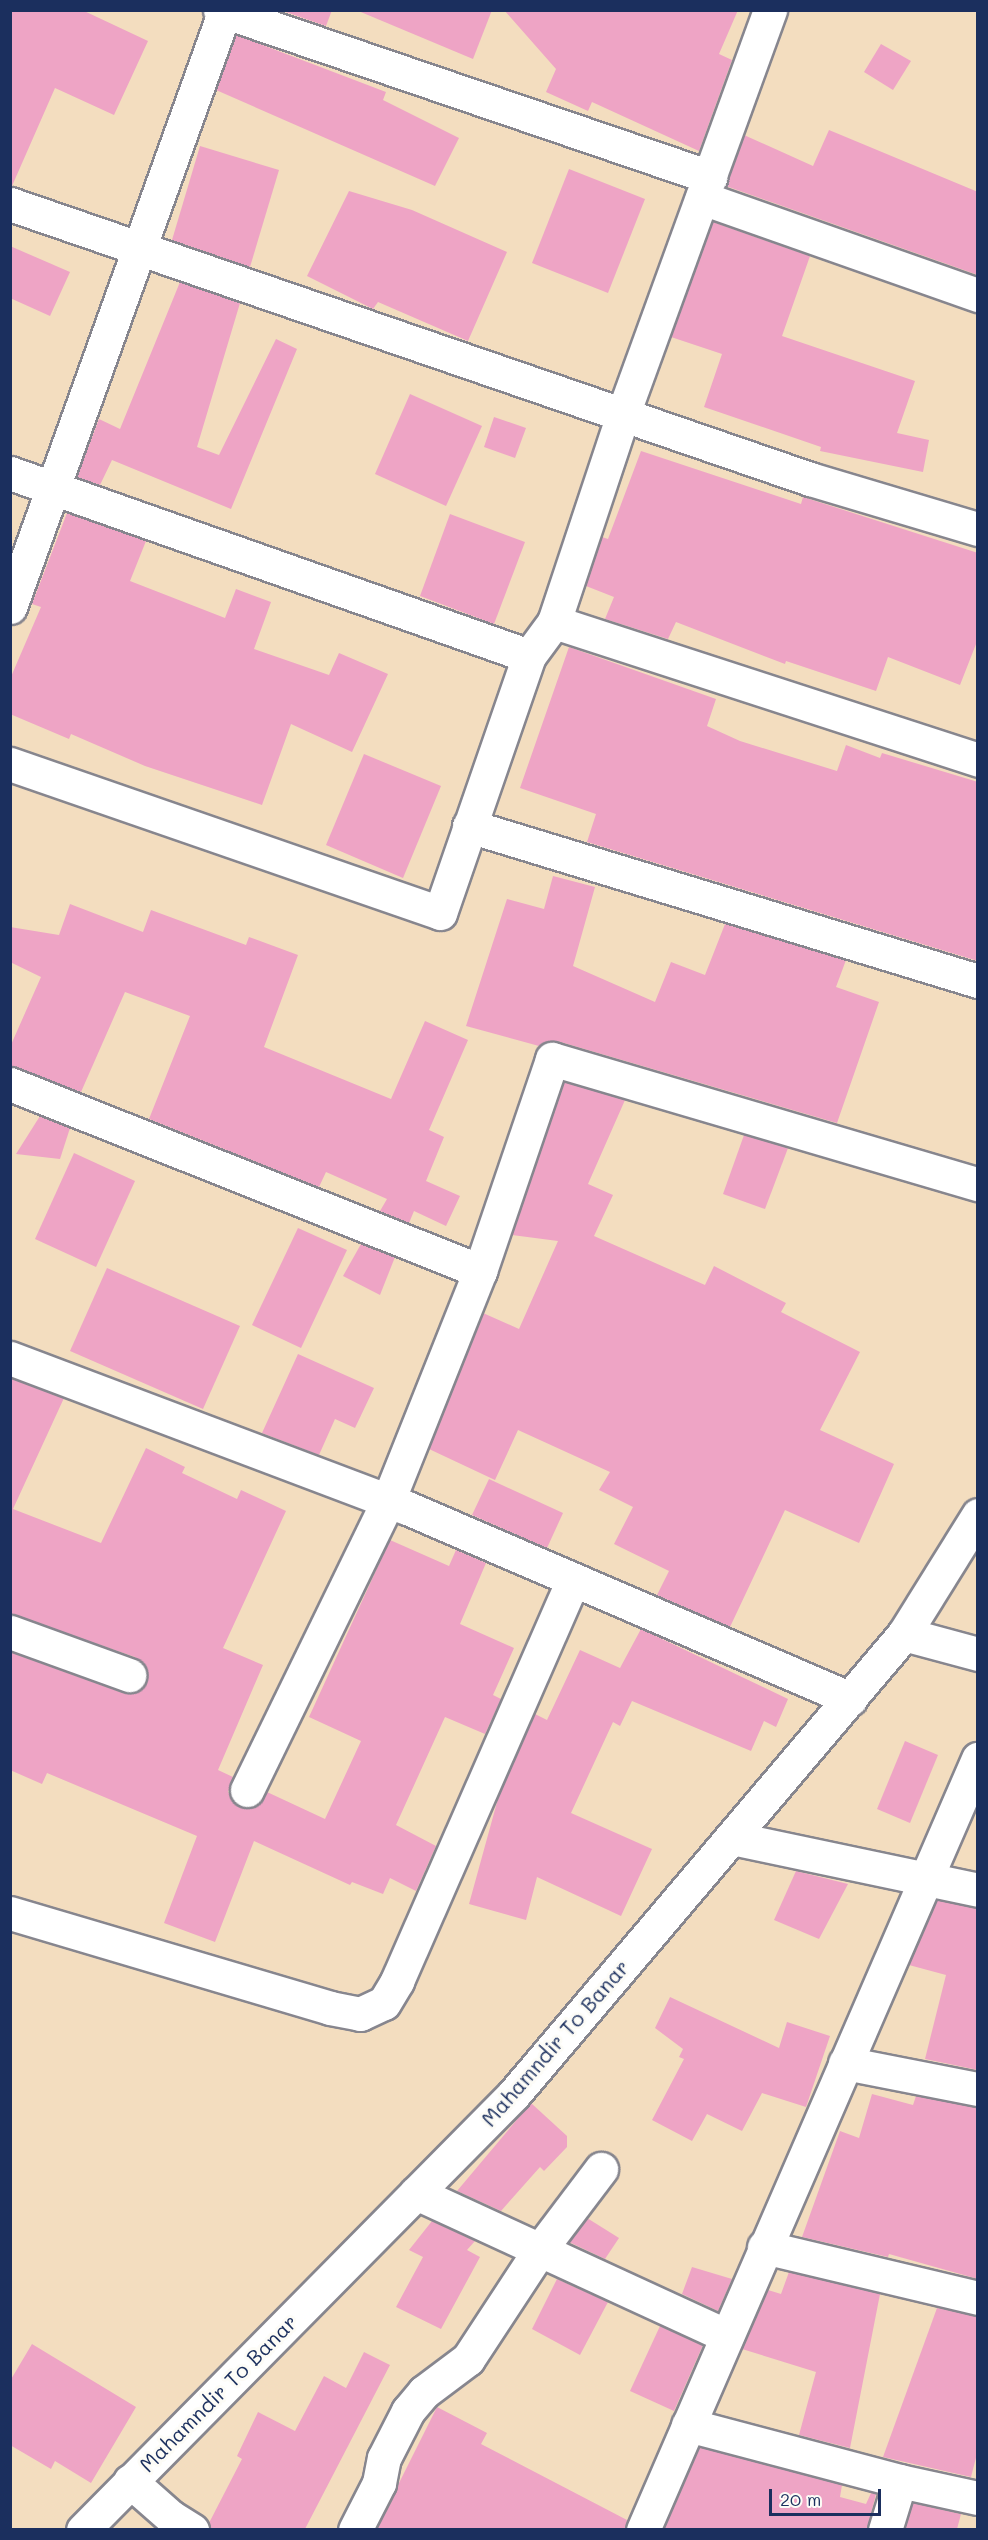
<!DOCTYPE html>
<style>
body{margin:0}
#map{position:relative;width:988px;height:2540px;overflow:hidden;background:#f3ddbf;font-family:Mali,sans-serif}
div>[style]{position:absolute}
.building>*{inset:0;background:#eea4c5}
.roads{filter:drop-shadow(2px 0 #87868e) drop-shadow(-2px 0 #87868e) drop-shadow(0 2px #87868e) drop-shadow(0 -2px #87868e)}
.street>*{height:33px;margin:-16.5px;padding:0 16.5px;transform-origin:16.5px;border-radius:16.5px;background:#fff}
span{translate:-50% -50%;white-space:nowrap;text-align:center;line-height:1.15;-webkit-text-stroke:6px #fdfcf7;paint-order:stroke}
.street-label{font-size:21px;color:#1b2f5e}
.frame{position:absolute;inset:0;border:12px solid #1b2f5e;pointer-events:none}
.scale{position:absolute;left:769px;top:2489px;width:112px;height:27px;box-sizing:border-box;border:3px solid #1b2f5e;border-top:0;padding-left:8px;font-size:18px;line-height:21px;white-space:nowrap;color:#1b2f5e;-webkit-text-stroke:4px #fdfcf7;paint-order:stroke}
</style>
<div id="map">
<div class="building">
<i style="clip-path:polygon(10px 10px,82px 10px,148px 41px,114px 115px,55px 88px,12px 186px)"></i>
<i style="clip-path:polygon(280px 10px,332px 10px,326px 26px)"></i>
<i style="clip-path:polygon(356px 10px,492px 10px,473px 59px)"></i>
<i style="clip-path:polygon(504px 10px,738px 10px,719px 54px,732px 60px,699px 151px,592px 102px,588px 111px,546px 92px,556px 69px)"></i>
<i style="clip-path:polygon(236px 35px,386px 92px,383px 100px,459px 138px,435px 186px,216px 90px)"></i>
<i style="clip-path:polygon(881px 44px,911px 61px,893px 90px,864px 72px)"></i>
<i style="clip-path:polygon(829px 130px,978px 192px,978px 275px,726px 186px,744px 135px,813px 166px)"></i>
<i style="clip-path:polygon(200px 146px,279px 170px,250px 267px,172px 240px)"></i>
<i style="clip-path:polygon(569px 169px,645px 199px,608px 293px,532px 263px)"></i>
<i style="clip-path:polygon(349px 191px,412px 210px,507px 252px,468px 341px,378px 302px,373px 309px,307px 276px)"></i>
<i style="clip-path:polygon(713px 222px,810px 256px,782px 336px,915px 381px,897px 433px,929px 440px,923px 472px,820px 451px,821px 447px,704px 407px,722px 354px,671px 337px)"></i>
<i style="clip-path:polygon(10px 246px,70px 272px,50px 316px,10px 298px)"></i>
<i style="clip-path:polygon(180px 282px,240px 303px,197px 447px,219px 455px,276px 339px,297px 349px,231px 509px,112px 460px,100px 485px,77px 477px,99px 419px,120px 429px)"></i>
<i style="clip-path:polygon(410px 394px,482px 426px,446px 506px,375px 474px)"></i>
<i style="clip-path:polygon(494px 417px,526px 428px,515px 458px,484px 447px)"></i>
<i style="clip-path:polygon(641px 451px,801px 504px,803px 497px,978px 553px,978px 639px,960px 685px,888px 657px,876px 691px,786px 661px,785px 664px,676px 622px,668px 639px,605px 619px,614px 597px,586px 586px,602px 537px,608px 539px)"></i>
<i style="clip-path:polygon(67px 513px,146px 541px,130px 581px,225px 618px,236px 589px,271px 602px,254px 649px,329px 675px,339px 653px,388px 674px,352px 752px,291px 724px,262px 805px,145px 766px,71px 734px,69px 739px,10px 714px,10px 679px,41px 607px,32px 604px)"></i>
<i style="clip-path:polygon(450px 514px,525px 542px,494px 624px,420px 596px)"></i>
<i style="clip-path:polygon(569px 647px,716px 699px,707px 726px,740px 741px,837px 771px,846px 745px,880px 758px,882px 753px,978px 782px,978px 961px,587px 842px,596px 814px,520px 788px)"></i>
<i style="clip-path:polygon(364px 754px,441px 786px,403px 878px,326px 845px)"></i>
<i style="clip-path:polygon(553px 876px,595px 887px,573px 966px,655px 1002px,671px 962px,705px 975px,725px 924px,846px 960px,836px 987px,879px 1002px,837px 1123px,557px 1041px,539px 1046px,466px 1026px,507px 899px,544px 909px)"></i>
<i style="clip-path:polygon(70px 904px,143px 932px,151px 910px,246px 945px,249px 937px,298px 955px,264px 1047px,391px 1099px,425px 1021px,468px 1040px,429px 1130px,444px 1137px,426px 1181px,460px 1196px,446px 1226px,414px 1211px,409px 1223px,380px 1211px,387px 1199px,326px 1172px,319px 1187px,149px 1119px,190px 1016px,125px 992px,81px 1092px,10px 1066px,10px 1047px,41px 977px,10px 962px,10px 927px,59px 935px)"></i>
<i style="clip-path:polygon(564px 1082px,625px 1100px,588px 1184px,613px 1195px,594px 1236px,705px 1285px,714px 1266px,786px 1303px,781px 1312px,860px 1352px,820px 1430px,894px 1464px,859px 1543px,785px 1510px,730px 1627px,657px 1595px,669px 1571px,614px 1544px,633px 1507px,599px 1490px,610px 1472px,518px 1430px,495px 1480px,429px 1449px,483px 1313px,519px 1329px,558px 1241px,512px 1235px)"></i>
<i style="clip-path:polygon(40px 1116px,70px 1128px,60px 1159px,16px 1154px)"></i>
<i style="clip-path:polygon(744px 1135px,788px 1148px,765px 1209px,723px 1194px)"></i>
<i style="clip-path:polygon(74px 1153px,135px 1181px,96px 1267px,35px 1239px)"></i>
<i style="clip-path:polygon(298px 1228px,347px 1250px,301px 1348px,252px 1325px)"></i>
<i style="clip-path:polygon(361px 1244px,395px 1257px,380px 1295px,343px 1276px)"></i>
<i style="clip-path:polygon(107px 1268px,240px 1326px,203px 1409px,70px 1351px)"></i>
<i style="clip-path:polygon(298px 1354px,374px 1388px,355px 1428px,335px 1419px,319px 1455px,262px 1433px)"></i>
<i style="clip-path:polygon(10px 1378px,64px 1398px,13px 1509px,101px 1543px,146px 1448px,185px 1467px,182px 1473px,237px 1499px,241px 1490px,286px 1511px,223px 1648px,263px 1665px,218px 1770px,233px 1777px,228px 1792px,239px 1807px,257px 1806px,267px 1792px,325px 1819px,361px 1741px,309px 1717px,390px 1540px,449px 1566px,456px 1550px,486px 1563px,460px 1624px,514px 1648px,493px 1695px,501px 1699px,485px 1734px,445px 1717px,396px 1825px,436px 1846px,416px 1891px,390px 1878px,383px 1894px,352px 1882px,350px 1885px,254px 1841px,215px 1942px,164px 1923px,197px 1836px,47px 1773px,42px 1784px,10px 1770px,10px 1652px,123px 1693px,141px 1690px,147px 1672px,135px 1657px,10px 1614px)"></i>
<i style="clip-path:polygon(489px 1479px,563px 1513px,547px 1548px,472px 1515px)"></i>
<i style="clip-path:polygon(641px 1629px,788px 1699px,776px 1727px,764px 1721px,751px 1751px,632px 1701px,620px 1726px,613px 1722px,571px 1813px,652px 1849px,621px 1916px,537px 1877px,526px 1920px,469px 1904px,499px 1795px,535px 1714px,547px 1720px,580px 1650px,620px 1668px)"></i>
<i style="clip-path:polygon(905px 1741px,938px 1755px,910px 1823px,877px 1809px)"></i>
<i style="clip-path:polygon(796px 1871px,848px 1884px,819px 1939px,774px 1920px)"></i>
<i style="clip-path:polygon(937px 1900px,978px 1908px,978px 2070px,925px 2059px,946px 1975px,909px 1965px)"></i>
<i style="clip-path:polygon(670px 1997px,779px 2048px,787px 2022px,830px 2036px,806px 2107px,762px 2093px,742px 2131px,707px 2114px,692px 2141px,652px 2120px,684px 2059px,679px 2057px,683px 2049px,655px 2028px)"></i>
<i style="clip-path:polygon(872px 2094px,913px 2105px,916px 2096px,978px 2107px,978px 2279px,889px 2254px,888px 2257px,802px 2237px,840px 2131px,859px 2138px)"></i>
<i style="clip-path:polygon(531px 2103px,567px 2136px,567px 2147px,544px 2171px,540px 2167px,501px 2211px,457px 2191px)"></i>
<i style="clip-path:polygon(587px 2218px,619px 2238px,605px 2259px,569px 2242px)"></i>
<i style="clip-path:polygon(432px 2221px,475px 2241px,467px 2250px,480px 2257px,441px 2329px,396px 2307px,423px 2257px,409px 2250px)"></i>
<i style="clip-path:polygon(692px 2267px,732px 2279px,718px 2311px,682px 2294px)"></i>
<i style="clip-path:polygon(789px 2272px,880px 2294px,850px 2448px,799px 2435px,816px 2372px,742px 2349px,768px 2290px,781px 2294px)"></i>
<i style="clip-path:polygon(557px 2279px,608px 2302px,580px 2355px,532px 2329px)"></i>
<i style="clip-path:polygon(937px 2308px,978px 2316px,978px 2450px,971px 2477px,883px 2457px)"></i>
<i style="clip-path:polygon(660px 2326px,703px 2345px,674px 2411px,630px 2391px)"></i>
<i style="clip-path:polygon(32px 2344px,136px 2407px,91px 2483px,55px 2461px,51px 2469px,10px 2445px,10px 2381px)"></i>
<i style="clip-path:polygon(364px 2352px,390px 2365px,305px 2529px,211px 2529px,209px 2523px,242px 2459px,237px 2456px,258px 2412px,295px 2431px,324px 2376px,346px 2388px)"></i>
<i style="clip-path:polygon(437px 2407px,487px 2433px,481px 2444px,627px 2520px,625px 2529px,376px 2529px)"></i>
<i style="clip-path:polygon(699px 2447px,842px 2485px,840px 2497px,866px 2504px,871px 2493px,876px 2494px,867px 2529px,664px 2529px)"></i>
<i style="clip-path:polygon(913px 2503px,961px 2514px,957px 2529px,905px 2529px)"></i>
</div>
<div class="roads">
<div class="street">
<i style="left:220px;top:10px;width:518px;rotate:18.82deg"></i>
<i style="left:702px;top:198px;width:293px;rotate:19.4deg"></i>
<i style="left:10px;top:204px;width:846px;rotate:18.97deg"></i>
<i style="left:810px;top:479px;width:175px;rotate:16.6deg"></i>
<i style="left:10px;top:473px;width:550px;rotate:19.42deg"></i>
<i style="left:10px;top:607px;width:635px;rotate:-70.19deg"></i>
<i style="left:554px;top:622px;width:446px;rotate:18deg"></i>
<i style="left:10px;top:764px;width:455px;rotate:19.1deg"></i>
<i style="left:440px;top:913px;width:272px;rotate:-70.9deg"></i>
<i style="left:529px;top:656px;width:42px;rotate:-53.7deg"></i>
<i style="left:554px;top:622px;width:219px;rotate:-71.6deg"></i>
<i style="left:623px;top:414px;width:430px;rotate:-70deg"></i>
<i style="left:469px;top:826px;width:532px;rotate:16.94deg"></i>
<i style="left:10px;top:1084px;width:506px;rotate:21.7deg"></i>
<i style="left:10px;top:1358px;width:422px;rotate:20.7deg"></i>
<i style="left:405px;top:1507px;width:485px;rotate:23.3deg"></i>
<i style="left:10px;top:1632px;width:127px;rotate:19.9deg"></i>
<i style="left:904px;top:1634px;width:77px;rotate:15.1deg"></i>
<i style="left:247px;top:1790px;width:322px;rotate:-64deg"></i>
<i style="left:388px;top:1501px;width:248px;rotate:-68.2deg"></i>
<i style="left:480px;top:1271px;width:224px;rotate:-71.2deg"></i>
<i style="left:552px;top:1059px;width:444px;rotate:16.4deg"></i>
<i style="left:732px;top:1838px;width:251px;rotate:11.9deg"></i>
<i style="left:10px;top:1913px;width:334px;rotate:16.5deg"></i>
<i style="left:330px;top:2008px;width:31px;rotate:11deg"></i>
<i style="left:360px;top:2014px;width:26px;rotate:-25deg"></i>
<i style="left:384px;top:2003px;width:26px;rotate:-59deg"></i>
<i style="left:397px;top:1981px;width:437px;rotate:-66.3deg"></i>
<i style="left:845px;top:2063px;width:136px;rotate:11.1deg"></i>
<i style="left:416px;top:2193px;width:342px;rotate:24.7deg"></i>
<i style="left:764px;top:2247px;width:220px;rotate:13.4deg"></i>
<i style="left:688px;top:2425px;width:219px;rotate:14.8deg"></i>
<i style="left:130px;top:2481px;width:55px;rotate:41.3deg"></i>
<i style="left:171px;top:2517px;width:25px;rotate:32deg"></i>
<i style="left:83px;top:2530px;width:613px;rotate:-45.33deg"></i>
<i style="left:514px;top:2094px;width:603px;rotate:-49.71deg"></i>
<i style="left:904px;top:1634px;width:140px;rotate:-58.1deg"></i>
<i style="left:355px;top:2530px;width:53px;rotate:-62.9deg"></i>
<i style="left:379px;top:2483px;width:25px;rotate:-79deg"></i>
<i style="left:384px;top:2458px;width:53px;rotate:-62.9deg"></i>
<i style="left:408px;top:2411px;width:25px;rotate:-50deg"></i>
<i style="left:424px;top:2392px;width:55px;rotate:-36.9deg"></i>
<i style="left:468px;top:2359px;width:129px;rotate:-56.7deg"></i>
<i style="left:539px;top:2251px;width:103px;rotate:-52.9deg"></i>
<i style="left:643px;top:2530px;width:841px;rotate:-66.52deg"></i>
<i style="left:885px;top:2530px;width:51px;rotate:-73deg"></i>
<i style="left:900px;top:2481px;width:80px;rotate:12.3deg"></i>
</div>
</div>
<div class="street-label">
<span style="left:555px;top:2043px;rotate:-49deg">Mahamndir To Banar</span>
<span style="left:218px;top:2393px;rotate:-45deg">Mahamndir To Banar</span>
</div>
<div class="frame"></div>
<div class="scale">20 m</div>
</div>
